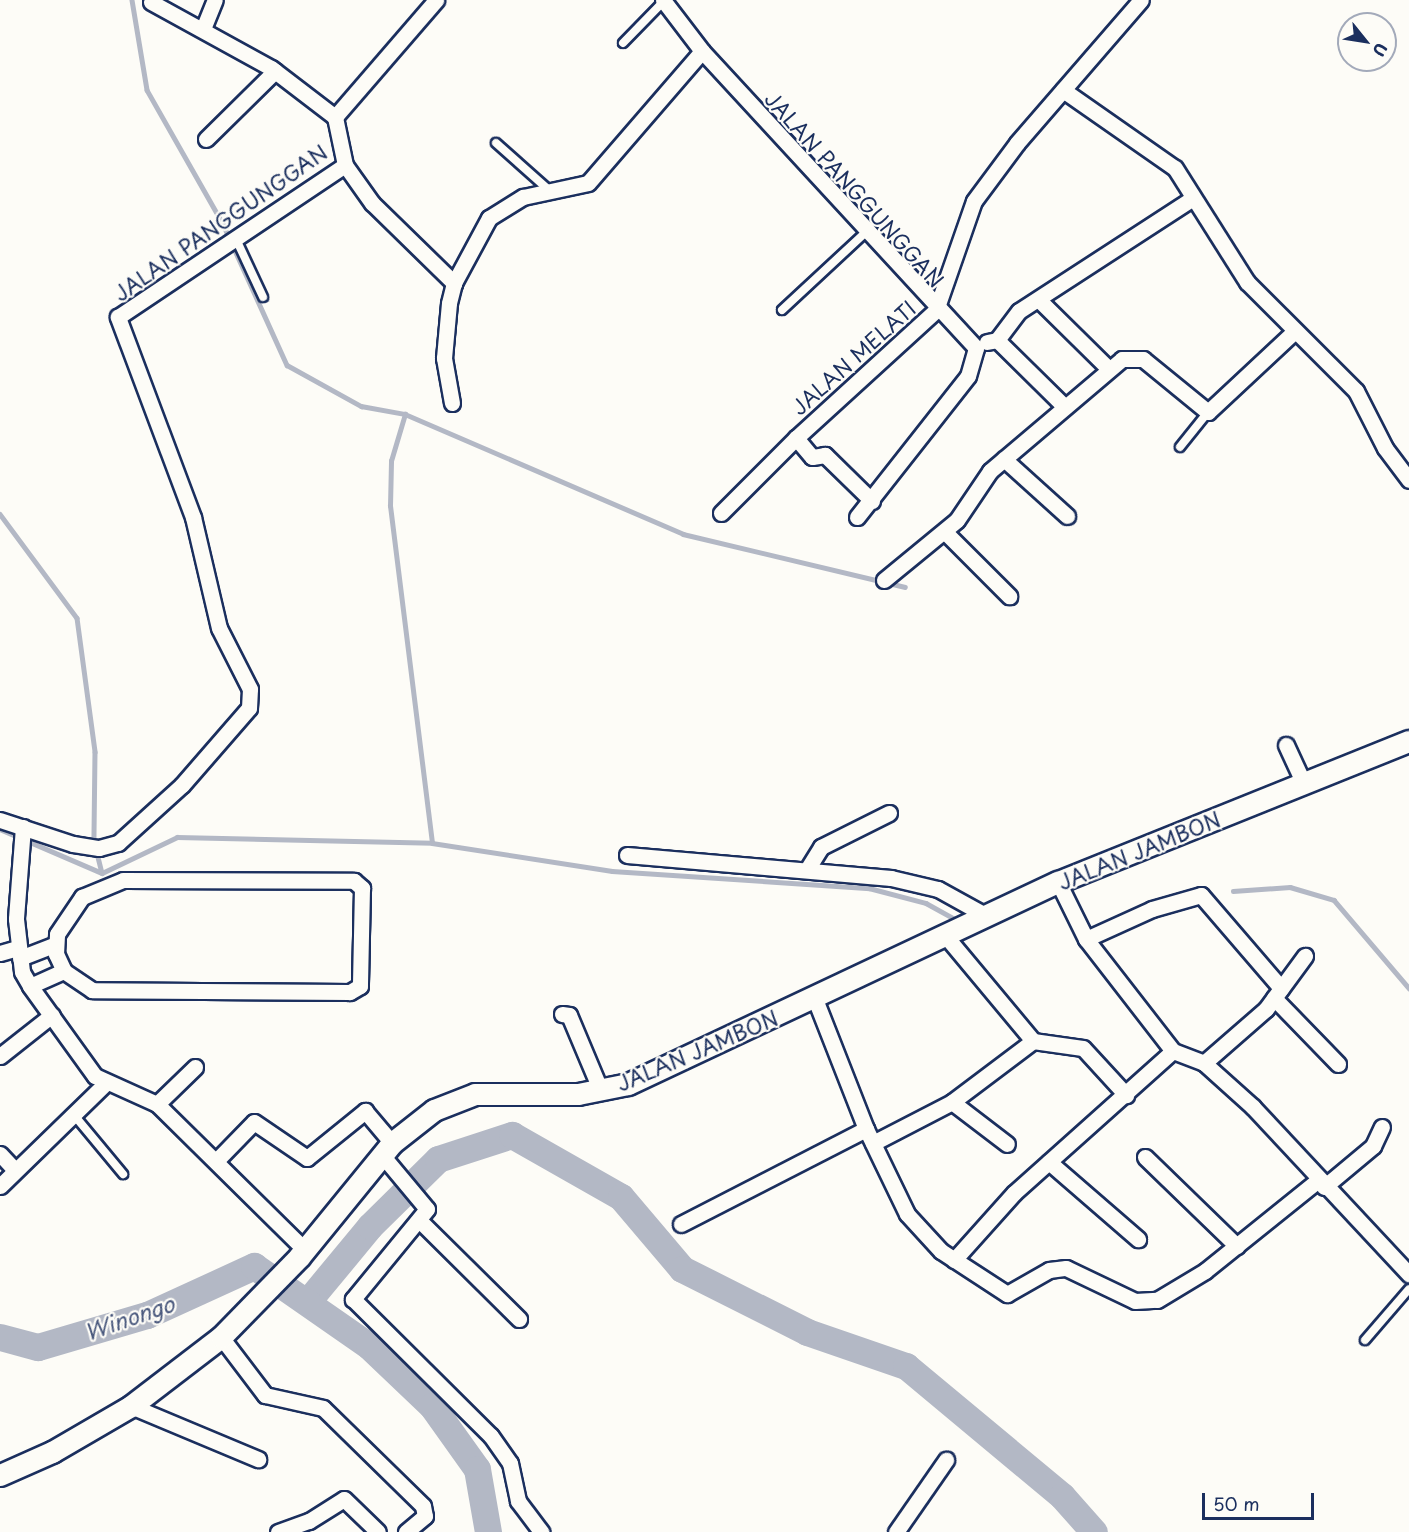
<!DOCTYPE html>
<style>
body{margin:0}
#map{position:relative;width:1409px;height:1532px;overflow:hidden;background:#fdfcf7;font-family:"Playpen Sans",sans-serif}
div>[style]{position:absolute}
.stream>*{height:4.5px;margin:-2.25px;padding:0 2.25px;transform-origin:2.25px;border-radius:2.25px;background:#b3b8c5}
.river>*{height:27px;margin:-13.5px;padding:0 13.5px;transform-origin:13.5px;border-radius:13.5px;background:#b3b8c5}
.roads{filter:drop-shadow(2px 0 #1b2f5e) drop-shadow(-2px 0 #1b2f5e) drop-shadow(0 2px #1b2f5e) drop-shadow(0 -2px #1b2f5e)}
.service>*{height:8px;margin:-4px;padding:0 4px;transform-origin:4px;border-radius:4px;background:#fdfcf7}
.minor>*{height:15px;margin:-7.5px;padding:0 7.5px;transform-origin:7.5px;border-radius:7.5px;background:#fdfcf7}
.secondary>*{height:21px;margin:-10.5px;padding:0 10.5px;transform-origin:10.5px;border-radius:10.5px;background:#fdfcf7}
span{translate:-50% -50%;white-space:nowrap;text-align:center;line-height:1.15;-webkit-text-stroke:4.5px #fdfcf7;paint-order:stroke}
.street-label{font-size:21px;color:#1b2f5e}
.water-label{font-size:22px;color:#49587d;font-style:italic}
.north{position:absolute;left:1337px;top:12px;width:60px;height:60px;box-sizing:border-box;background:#fdfcf7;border:2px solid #a3aaba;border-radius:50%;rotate:120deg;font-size:16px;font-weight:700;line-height:24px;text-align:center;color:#1b2f5e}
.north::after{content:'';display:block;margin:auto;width:21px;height:27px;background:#1b2f5e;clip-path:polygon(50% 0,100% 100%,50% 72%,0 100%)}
.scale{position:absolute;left:1202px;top:1493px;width:112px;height:27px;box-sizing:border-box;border:3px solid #1b2f5e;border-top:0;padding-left:8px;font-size:18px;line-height:21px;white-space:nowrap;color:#1b2f5e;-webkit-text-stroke:4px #fdfcf7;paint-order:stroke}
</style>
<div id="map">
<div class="stream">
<i style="left:132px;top:0;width:91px;rotate:80.5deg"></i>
<i style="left:147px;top:90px;width:154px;rotate:60.4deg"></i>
<i style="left:223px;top:224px;width:155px;rotate:65.6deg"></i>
<i style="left:287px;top:365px;width:85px;rotate:29deg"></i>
<i style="left:361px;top:406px;width:45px;rotate:10.3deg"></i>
<i style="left:0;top:514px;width:129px;rotate:53.5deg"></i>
<i style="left:77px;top:618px;width:135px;rotate:82.3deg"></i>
<i style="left:95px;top:752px;width:87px;rotate:90.7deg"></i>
<i style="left:0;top:829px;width:111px;rotate:23.3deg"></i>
<i style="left:432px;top:843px;width:340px;rotate:-97.1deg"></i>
<i style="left:390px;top:506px;width:45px;rotate:-88.7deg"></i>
<i style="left:391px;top:461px;width:49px;rotate:-73.4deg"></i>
<i style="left:405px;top:414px;width:303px;rotate:23.3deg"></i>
<i style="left:683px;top:534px;width:228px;rotate:13.4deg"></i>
<i style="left:98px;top:857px;width:16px;rotate:76deg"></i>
<i style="left:102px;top:873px;width:83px;rotate:-25.6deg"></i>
<i style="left:177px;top:837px;width:255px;rotate:1.3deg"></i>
<i style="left:432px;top:843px;width:182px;rotate:8.8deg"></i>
<i style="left:612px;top:871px;width:258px;rotate:3.8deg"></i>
<i style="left:869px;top:888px;width:59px;rotate:14.7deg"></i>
<i style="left:926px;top:903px;width:37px;rotate:29deg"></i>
<i style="left:1233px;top:891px;width:57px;rotate:-4deg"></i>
<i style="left:1290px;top:887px;width:46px;rotate:16.5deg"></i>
<i style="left:1334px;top:900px;width:116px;rotate:49.6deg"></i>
</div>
<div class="river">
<i style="left:308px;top:1301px;width:97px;rotate:-50.4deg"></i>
<i style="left:370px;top:1226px;width:95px;rotate:-44.6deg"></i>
<i style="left:438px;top:1159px;width:78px;rotate:-18deg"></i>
<i style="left:512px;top:1135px;width:125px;rotate:29.6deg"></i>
<i style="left:621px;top:1197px;width:94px;rotate:49.7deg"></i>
<i style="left:682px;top:1269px;width:140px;rotate:26.7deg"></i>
<i style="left:807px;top:1332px;width:105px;rotate:19deg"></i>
<i style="left:906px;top:1366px;width:203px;rotate:39.8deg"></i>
<i style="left:1062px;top:1496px;width:48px;rotate:48.4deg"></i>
<i style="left:0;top:1337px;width:39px;rotate:15deg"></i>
<i style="left:38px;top:1347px;width:114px;rotate:-16.4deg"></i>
<i style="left:147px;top:1315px;width:118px;rotate:-24.6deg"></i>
<i style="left:254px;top:1266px;width:140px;rotate:34.8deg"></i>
<i style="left:369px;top:1346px;width:87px;rotate:43.6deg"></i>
<i style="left:432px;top:1406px;width:77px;rotate:54.5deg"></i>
<i style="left:477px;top:1469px;width:64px;rotate:80.1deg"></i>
</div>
<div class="roads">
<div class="service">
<i style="left:623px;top:43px;width:59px;rotate:-45.7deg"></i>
<i style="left:496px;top:143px;width:72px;rotate:41.6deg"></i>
<i style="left:236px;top:239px;width:64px;rotate:65deg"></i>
<i style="left:782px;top:310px;width:113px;rotate:-42.9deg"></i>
<i style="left:1180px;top:447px;width:45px;rotate:-51.3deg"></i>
<i style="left:74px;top:1115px;width:77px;rotate:50.3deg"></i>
<i style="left:1365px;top:1340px;width:67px;rotate:-49.2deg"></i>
</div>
<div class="minor">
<i style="left:663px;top:0;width:64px;rotate:52.6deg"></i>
<i style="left:702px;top:51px;width:404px;rotate:47.3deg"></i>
<i style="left:151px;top:2px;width:137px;rotate:28.8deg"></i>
<i style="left:271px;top:68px;width:81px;rotate:37.4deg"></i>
<i style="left:203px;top:29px;width:31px;rotate:-68deg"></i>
<i style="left:1063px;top:90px;width:136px;rotate:34.9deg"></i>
<i style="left:1175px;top:168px;width:135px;rotate:57.7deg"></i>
<i style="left:1247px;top:282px;width:154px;rotate:45deg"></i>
<i style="left:1356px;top:391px;width:64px;rotate:63deg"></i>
<i style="left:1385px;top:448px;width:40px;rotate:53deg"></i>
<i style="left:206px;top:139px;width:97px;rotate:-44.6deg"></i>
<i style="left:345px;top:165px;width:47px;rotate:54.6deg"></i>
<i style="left:372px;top:203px;width:115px;rotate:44.3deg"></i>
<i style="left:1041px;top:302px;width:94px;rotate:44.6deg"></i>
<i style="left:936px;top:310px;width:115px;rotate:-70.8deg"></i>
<i style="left:974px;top:201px;width:72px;rotate:-53.4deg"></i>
<i style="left:1017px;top:143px;width:189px;rotate:-49.1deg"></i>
<i style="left:997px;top:340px;width:36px;rotate:-53deg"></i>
<i style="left:1019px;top:311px;width:207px;rotate:-33deg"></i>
<i style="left:987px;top:342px;width:10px;rotate:-11deg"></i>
<i style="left:997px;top:340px;width:91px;rotate:44.6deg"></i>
<i style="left:452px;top:403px;width:46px;rotate:-100.1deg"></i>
<i style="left:444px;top:358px;width:55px;rotate:-84.8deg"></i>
<i style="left:449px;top:303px;width:21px;rotate:-76deg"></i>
<i style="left:454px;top:283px;width:74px;rotate:-61.7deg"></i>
<i style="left:489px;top:218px;width:40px;rotate:-32deg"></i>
<i style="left:523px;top:197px;width:66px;rotate:-12.2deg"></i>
<i style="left:588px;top:183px;width:174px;rotate:-49.2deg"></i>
<i style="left:1004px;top:459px;width:85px;rotate:42.1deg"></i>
<i style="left:872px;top:501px;width:66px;rotate:-135.6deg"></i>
<i style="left:825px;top:455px;width:13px;rotate:171deg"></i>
<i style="left:812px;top:457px;width:25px;rotate:-130deg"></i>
<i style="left:796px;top:438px;width:190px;rotate:-42.4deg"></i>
<i style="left:721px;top:513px;width:106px;rotate:-45deg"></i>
<i style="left:857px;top:517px;width:179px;rotate:-51.8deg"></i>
<i style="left:968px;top:376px;width:29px;rotate:-74deg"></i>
<i style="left:945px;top:532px;width:91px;rotate:45deg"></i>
<i style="left:884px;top:580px;width:94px;rotate:-39.4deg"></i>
<i style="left:957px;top:520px;width:59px;rotate:-56deg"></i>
<i style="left:990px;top:471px;width:173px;rotate:-40.3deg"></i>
<i style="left:1122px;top:359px;width:21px"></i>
<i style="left:1143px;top:359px;width:84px;rotate:39.2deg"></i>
<i style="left:1208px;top:412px;width:119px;rotate:-43deg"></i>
<i style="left:1286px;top:745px;width:43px;rotate:65.2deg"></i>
<i style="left:0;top:820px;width:77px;rotate:18.2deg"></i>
<i style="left:73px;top:844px;width:26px;rotate:9deg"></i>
<i style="left:99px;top:848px;width:20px;rotate:-15deg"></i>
<i style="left:118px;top:843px;width:86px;rotate:-42.2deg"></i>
<i style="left:182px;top:785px;width:102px;rotate:-49deg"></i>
<i style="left:249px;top:708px;width:19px;rotate:-87deg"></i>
<i style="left:250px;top:689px;width:68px;rotate:-116.9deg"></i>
<i style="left:219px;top:628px;width:114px;rotate:-103.2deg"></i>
<i style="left:193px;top:517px;width:214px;rotate:-110.6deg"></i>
<i style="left:118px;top:317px;width:273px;rotate:-33.8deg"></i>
<i style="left:345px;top:165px;width:49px;rotate:-101.8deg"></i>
<i style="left:335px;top:117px;width:155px;rotate:-49.2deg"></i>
<i style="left:23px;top:827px;width:92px;rotate:94.4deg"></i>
<i style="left:16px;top:919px;width:53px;rotate:83.5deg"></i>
<i style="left:22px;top:972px;width:16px;rotate:60deg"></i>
<i style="left:30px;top:986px;width:111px;rotate:54.2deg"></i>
<i style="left:95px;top:1076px;width:68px;rotate:24.3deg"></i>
<i style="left:157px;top:1104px;width:208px;rotate:44.6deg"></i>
<i style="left:627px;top:855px;width:265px;rotate:5deg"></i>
<i style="left:891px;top:878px;width:48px;rotate:13.2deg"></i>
<i style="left:938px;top:889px;width:54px;rotate:29deg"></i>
<i style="left:808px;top:868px;width:25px;rotate:-58deg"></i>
<i style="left:821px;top:847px;width:76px;rotate:-26.6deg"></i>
<i style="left:123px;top:880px;width:231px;rotate:0.2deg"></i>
<i style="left:354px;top:881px;width:11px;rotate:41deg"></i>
<i style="left:362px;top:888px;width:98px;rotate:91.2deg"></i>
<i style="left:360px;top:986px;width:12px;rotate:149deg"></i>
<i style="left:350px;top:992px;width:258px;rotate:-179.6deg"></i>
<i style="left:92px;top:990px;width:34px;rotate:-146deg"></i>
<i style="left:64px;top:971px;width:19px;rotate:-115deg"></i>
<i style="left:56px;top:954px;width:20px;rotate:-87deg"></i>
<i style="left:57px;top:934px;width:45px;rotate:-56deg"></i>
<i style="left:82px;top:897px;width:44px;rotate:-22.5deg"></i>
<i style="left:1058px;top:882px;width:64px;rotate:63.8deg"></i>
<i style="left:1086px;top:939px;width:142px;rotate:52.2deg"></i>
<i style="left:1173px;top:1051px;width:33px;rotate:21deg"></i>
<i style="left:1204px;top:1063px;width:66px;rotate:41.9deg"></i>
<i style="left:1253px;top:1107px;width:229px;rotate:47deg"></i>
<i style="left:944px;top:934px;width:139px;rotate:50.2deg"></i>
<i style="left:1033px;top:1041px;width:50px;rotate:8deg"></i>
<i style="left:1083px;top:1048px;width:64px;rotate:47.5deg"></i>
<i style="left:1086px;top:939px;width:72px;rotate:-24.4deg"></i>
<i style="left:1152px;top:909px;width:51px;rotate:-15.9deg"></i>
<i style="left:1201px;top:895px;width:123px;rotate:49.3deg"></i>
<i style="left:0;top:953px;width:19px;rotate:-16deg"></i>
<i style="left:20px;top:958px;width:36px;rotate:-21deg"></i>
<i style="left:30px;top:986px;width:37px;rotate:-24deg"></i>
<i style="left:1274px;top:998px;width:92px;rotate:45.9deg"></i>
<i style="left:815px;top:999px;width:140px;rotate:68.6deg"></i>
<i style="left:866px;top:1129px;width:94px;rotate:64.2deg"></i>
<i style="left:907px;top:1214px;width:50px;rotate:47.4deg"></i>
<i style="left:941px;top:1251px;width:79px;rotate:33.1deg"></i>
<i style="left:1007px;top:1294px;width:48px;rotate:-29.7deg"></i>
<i style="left:1049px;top:1270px;width:17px;rotate:-7deg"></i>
<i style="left:1066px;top:1268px;width:76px;rotate:25.6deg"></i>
<i style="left:1135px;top:1301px;width:22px;rotate:-3deg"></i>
<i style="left:1157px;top:1300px;width:56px;rotate:-31.1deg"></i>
<i style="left:1205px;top:1271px;width:145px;rotate:-38.8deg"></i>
<i style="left:562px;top:1014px;width:7px;rotate:8deg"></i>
<i style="left:569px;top:1015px;width:82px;rotate:67.2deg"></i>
<i style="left:0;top:1056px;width:66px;rotate:-38.3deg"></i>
<i style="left:1204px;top:1063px;width:82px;rotate:-41.1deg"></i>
<i style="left:1266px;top:1009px;width:66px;rotate:-53.7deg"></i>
<i style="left:952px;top:1102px;width:69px;rotate:37.4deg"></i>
<i style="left:157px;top:1104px;width:53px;rotate:-44.2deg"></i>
<i style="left:873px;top:1143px;width:89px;rotate:-27.4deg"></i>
<i style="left:952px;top:1102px;width:101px;rotate:-37deg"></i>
<i style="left:0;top:1154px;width:21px;rotate:47deg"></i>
<i style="left:382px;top:1155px;width:70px;rotate:50.2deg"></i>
<i style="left:427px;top:1209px;width:117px;rotate:129.4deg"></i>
<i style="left:353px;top:1299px;width:194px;rotate:44.8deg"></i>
<i style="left:491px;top:1436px;width:33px;rotate:55deg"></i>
<i style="left:510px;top:1463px;width:39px;rotate:78deg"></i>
<i style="left:518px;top:1501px;width:39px;rotate:53deg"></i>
<i style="left:1145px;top:1157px;width:128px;rotate:44.1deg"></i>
<i style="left:216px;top:1161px;width:54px;rotate:-45.7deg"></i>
<i style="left:254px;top:1122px;width:64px;rotate:34.2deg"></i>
<i style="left:307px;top:1158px;width:75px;rotate:-39deg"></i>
<i style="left:365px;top:1111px;width:42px;rotate:49.8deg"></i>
<i style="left:1049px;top:1162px;width:118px;rotate:40.9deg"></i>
<i style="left:0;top:1186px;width:146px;rotate:-44.2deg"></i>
<i style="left:1324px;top:1187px;width:64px;rotate:-39.9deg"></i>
<i style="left:1373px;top:1146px;width:21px;rotate:-65deg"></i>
<i style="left:421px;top:1222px;width:138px;rotate:44.7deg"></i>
<i style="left:681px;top:1224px;width:208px;rotate:-27.2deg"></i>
<i style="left:954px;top:1260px;width:90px;rotate:-48.2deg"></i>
<i style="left:1014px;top:1193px;width:213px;rotate:-41.8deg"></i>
<i style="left:221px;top:1337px;width:73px;rotate:52.8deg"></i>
<i style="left:265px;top:1395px;width:59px;rotate:12.6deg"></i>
<i style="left:323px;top:1408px;width:140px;rotate:44.4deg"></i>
<i style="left:423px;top:1506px;width:10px;rotate:79deg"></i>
<i style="left:425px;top:1516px;width:25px;rotate:140deg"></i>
<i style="left:131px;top:1406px;width:138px;rotate:22.7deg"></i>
<i style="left:278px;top:1532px;width:33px;rotate:-20deg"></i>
<i style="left:309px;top:1521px;width:41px;rotate:-32.2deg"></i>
<i style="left:344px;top:1499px;width:47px;rotate:44.1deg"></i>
<i style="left:896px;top:1532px;width:88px;rotate:-55.2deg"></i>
</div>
<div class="secondary">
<i style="left:0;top:1475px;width:57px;rotate:-23.9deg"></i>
<i style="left:52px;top:1452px;width:91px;rotate:-30.2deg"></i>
<i style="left:131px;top:1406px;width:113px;rotate:-37.5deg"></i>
<i style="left:221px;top:1337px;width:112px;rotate:-45.7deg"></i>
<i style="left:299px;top:1257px;width:147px;rotate:-50.8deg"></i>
<i style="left:392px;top:1143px;width:53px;rotate:-38.2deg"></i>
<i style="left:434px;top:1110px;width:44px;rotate:-21.3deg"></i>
<i style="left:475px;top:1094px;width:103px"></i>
<i style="left:578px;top:1094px;width:51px;rotate:-11.3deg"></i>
<i style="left:628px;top:1084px;width:475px;rotate:-25.2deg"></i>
<i style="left:1058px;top:882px;width:378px;rotate:-21.9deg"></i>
</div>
</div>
<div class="street-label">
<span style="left:855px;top:189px;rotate:48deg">JALAN PANGGUNGGAN</span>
<span style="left:220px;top:222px;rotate:-35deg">JALAN PANGGUNGGAN</span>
<span style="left:853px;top:357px;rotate:-42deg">JALAN MELATI</span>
<span style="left:1139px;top:850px;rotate:-22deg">JALAN JAMBON</span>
<span style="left:697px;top:1050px;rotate:-23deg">JALAN JAMBON</span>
</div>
<div class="water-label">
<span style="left:129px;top:1317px;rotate:-19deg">Winongo</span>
</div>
<div class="north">U</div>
<div class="scale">50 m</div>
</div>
